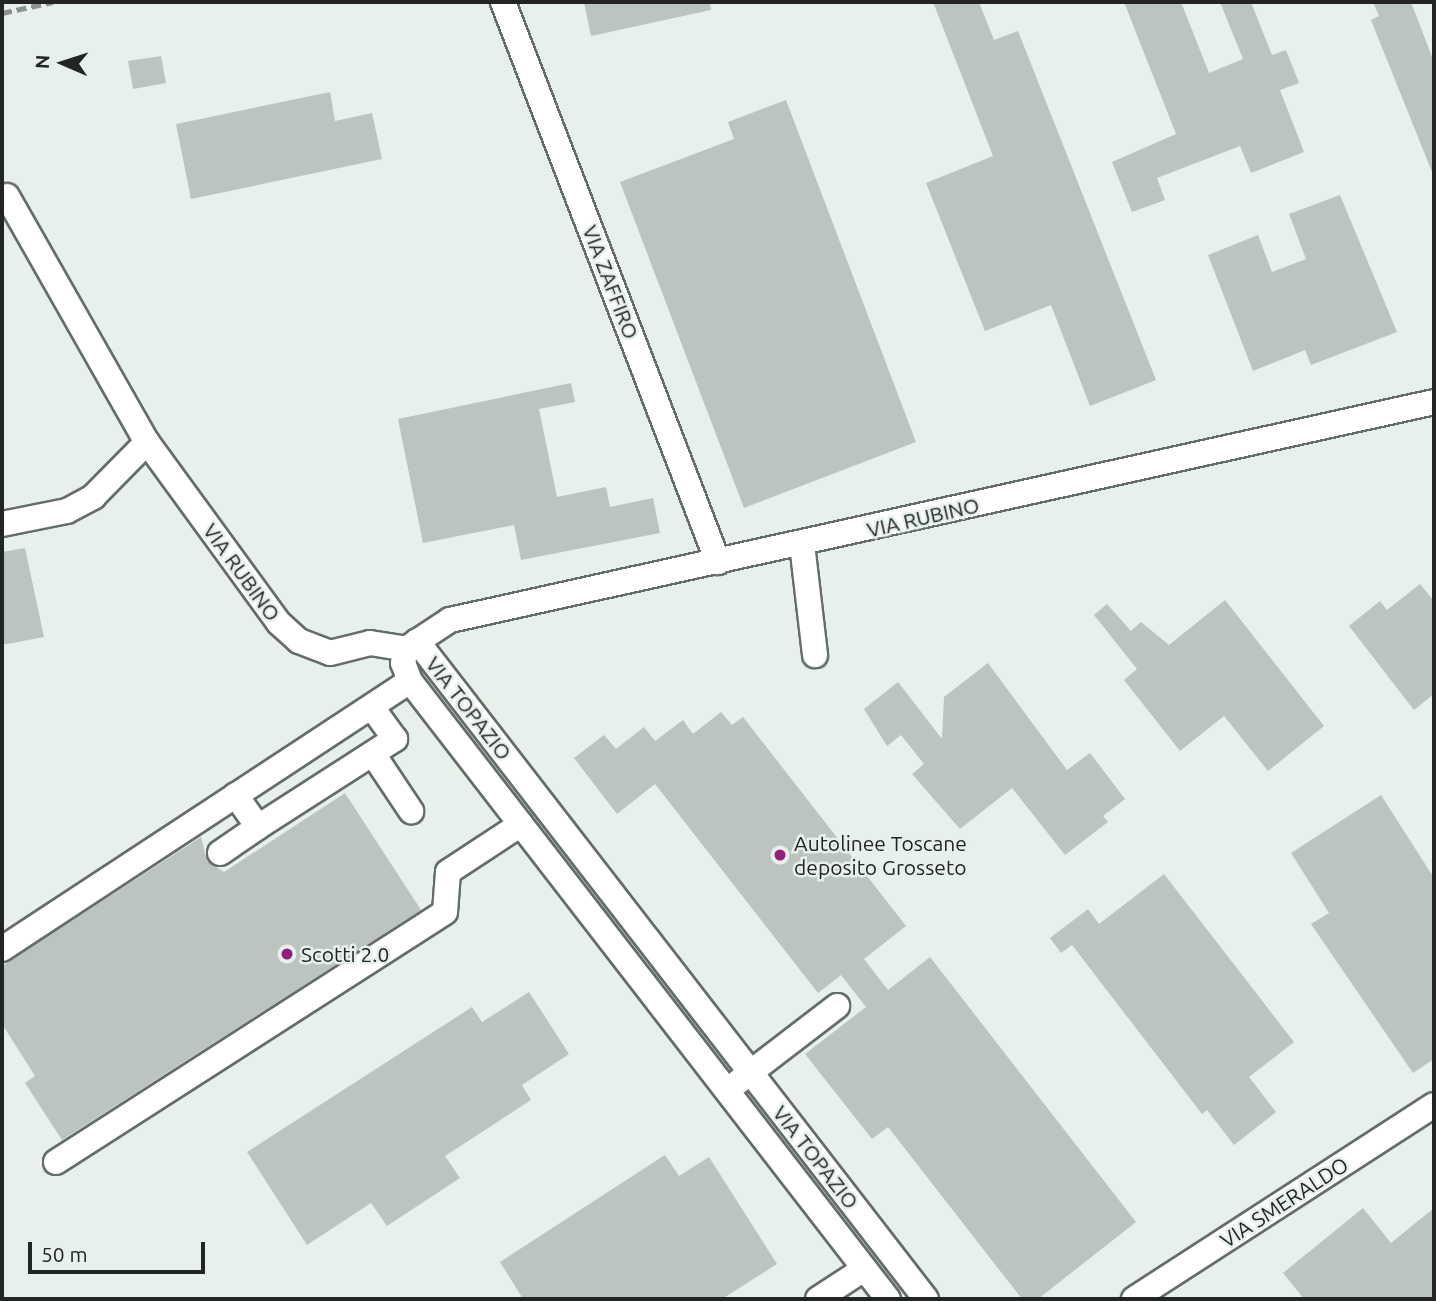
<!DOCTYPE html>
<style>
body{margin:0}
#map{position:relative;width:1436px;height:1301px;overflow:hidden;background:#e7f0ea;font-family:Ubuntu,sans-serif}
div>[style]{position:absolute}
.building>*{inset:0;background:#bbc4bf}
.roads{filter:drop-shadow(2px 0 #656d68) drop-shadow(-2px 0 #656d68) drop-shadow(0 2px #656d68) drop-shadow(0 -2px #656d68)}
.minor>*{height:24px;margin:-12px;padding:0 12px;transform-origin:12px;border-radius:12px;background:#fff}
.rail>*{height:5px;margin-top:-2.5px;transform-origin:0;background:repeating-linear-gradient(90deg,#8c928e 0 10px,transparent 0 15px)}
.dots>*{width:19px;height:19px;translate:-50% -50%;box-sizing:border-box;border:4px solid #e7f0ea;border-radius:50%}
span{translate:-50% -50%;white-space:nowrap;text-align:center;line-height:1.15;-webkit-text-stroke:5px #e7f0ea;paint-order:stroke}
.street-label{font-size:21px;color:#222523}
.poi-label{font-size:21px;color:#222523}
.left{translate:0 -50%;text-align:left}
.frame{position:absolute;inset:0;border:4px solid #222523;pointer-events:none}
.north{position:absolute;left:28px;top:28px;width:70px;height:70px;-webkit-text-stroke:5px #e7f0ea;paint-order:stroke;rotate:273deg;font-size:19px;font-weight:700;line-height:28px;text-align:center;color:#222523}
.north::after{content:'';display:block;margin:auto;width:24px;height:32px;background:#222523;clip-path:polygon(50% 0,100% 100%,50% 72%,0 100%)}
.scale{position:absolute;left:28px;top:1242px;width:177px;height:32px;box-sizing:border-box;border:4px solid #222523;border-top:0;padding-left:9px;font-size:21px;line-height:24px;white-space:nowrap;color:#222523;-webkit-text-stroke:5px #e7f0ea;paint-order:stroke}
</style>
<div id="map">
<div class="building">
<i style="clip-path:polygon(584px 2px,710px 2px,711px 10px,591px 36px)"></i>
<i style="clip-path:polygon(933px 2px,979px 2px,994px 40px,1018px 31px,1156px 380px,1090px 406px,1051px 305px,985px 331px,926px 183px,993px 156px)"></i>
<i style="clip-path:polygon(1124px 2px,1181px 2px,1209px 73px,1243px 59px,1220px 2px,1251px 2px,1272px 55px,1286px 50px,1299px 83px,1280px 90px,1304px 152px,1251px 173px,1240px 146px,1157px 178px,1165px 200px,1132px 212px,1112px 162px,1176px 134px)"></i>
<i style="clip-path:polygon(1373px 2px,1411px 2px,1434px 62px,1434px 177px,1371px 20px,1379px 16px)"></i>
<i style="clip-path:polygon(161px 56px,166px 83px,133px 89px,128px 61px)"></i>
<i style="clip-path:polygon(330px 92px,335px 121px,372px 113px,382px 159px,191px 199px,176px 124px)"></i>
<i style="clip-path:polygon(786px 100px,916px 442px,744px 508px,620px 182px,734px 139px,728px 122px)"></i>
<i style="clip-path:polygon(1340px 195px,1397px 332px,1311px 365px,1305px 350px,1253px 371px,1208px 255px,1258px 235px,1272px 272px,1306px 259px,1289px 214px)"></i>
<i style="clip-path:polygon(571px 383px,575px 402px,539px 409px,557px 497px,606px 487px,610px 507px,653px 498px,660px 533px,521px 560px,514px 525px,423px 543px,398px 419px)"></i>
<i style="clip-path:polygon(25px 548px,44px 637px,2px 645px,2px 552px)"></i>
<i style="clip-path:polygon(1420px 584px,1434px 601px,1434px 694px,1414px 710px,1349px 626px,1380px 601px,1387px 610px)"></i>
<i style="clip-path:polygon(1225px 600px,1324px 726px,1268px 771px,1224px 716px,1180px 751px,1124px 680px,1137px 669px,1094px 615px,1107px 604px,1131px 631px,1141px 622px,1169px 645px)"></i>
<i style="clip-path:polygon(988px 663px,1067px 770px,1090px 753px,1125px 799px,1103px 816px,1108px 822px,1065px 855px,1012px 788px,960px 829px,912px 774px,924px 764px,901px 735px,887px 746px,864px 709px,898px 682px,942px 739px,944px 697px)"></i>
<i style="clip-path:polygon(721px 712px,732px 725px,743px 717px,906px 926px,864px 959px,888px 990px,930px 957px,1136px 1222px,1038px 1299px,1022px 1299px,888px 1127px,872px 1139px,805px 1054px,866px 1007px,841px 975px,818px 993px,655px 784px,617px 814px,574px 758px,604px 735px,616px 749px,644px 727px,655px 741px,683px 720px,693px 734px)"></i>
<i style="clip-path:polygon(345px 793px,421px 910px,62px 1140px,25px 1083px,35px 1076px,2px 1024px,2px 966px,201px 837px,207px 861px,224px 872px)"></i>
<i style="clip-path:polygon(1381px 795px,1434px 878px,1434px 1059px,1413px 1073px,1311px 924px,1329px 913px,1291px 853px)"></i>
<i style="clip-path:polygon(1164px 874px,1294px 1042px,1249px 1077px,1276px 1112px,1234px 1145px,1207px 1110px,1202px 1114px,1072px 945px,1061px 953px,1050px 938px,1088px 909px,1099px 924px)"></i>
<i style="clip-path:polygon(529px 992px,569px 1054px,522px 1085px,531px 1100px,445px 1156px,460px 1178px,387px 1226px,371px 1203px,307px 1245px,247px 1152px,472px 1007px,482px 1022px)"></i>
<i style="clip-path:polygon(665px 1155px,679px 1176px,709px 1157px,777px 1264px,722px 1299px,523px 1299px,500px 1262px)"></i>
<i style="clip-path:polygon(1363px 1208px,1391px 1243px,1434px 1208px,1434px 1299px,1304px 1299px,1283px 1273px)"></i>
</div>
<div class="roads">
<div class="minor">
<i style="left:503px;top:2px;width:600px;rotate:69deg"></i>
<i style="left:7px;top:196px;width:283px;rotate:60.4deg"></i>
<i style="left:147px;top:442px;width:224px;rotate:53.9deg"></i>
<i style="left:279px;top:623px;width:27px;rotate:42deg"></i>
<i style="left:299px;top:641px;width:33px;rotate:21deg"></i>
<i style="left:330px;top:653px;width:41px;rotate:-14deg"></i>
<i style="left:370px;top:643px;width:36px;rotate:9deg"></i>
<i style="left:2px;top:524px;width:66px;rotate:-11.3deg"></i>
<i style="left:67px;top:511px;width:30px;rotate:-28deg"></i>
<i style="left:93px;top:497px;width:77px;rotate:-45.5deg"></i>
<i style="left:802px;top:544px;width:112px;rotate:83.3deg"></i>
<i style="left:417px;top:641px;width:832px;rotate:52.28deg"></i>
<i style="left:373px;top:754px;width:69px;rotate:56.3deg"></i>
<i style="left:258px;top:827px;width:163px;rotate:-32.7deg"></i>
<i style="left:395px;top:739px;width:39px;rotate:-126deg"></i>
<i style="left:220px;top:853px;width:46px;rotate:-34.4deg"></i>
<i style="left:258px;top:827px;width:39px;rotate:-125deg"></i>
<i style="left:2px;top:949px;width:488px;rotate:-33.3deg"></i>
<i style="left:738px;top:1082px;width:125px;rotate:-37.5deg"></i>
<i style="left:56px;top:1162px;width:462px;rotate:-32.7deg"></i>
<i style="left:445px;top:912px;width:40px;rotate:-85.7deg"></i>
<i style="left:448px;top:872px;width:87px;rotate:-33.3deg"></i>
<i style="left:818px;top:1299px;width:55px;rotate:-33.1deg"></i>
<i style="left:888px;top:1299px;width:781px;rotate:-127.72deg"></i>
<i style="left:410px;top:681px;width:19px;rotate:-111deg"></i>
<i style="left:403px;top:663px;width:14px;rotate:-78deg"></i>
<i style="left:406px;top:649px;width:53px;rotate:-33.4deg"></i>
<i style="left:450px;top:620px;width:1008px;rotate:-12.49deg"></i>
<i style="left:1134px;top:1299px;width:357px;rotate:-32.9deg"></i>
</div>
</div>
<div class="rail">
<i style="left:2px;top:13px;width:52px;rotate:-12.2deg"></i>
</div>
<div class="dots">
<i style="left:780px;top:855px;background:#94207e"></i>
<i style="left:287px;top:954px;background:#94207e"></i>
</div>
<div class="street-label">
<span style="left:611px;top:282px;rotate:69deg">VIA ZAFFIRO</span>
<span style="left:923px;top:517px;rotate:-13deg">VIA RUBINO</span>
<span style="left:242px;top:572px;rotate:54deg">VIA RUBINO</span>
<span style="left:469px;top:708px;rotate:52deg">VIA TOPAZIO</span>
<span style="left:816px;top:1157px;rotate:52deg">VIA TOPAZIO</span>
<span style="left:1284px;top:1202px;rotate:-33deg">VIA SMERALDO</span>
</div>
<div class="poi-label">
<span class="left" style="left:794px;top:855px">Autolinee Toscane<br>deposito Grosseto</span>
<span class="left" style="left:301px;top:954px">Scotti 2.0</span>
</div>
<div class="frame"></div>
<div class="north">N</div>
<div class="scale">50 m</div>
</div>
